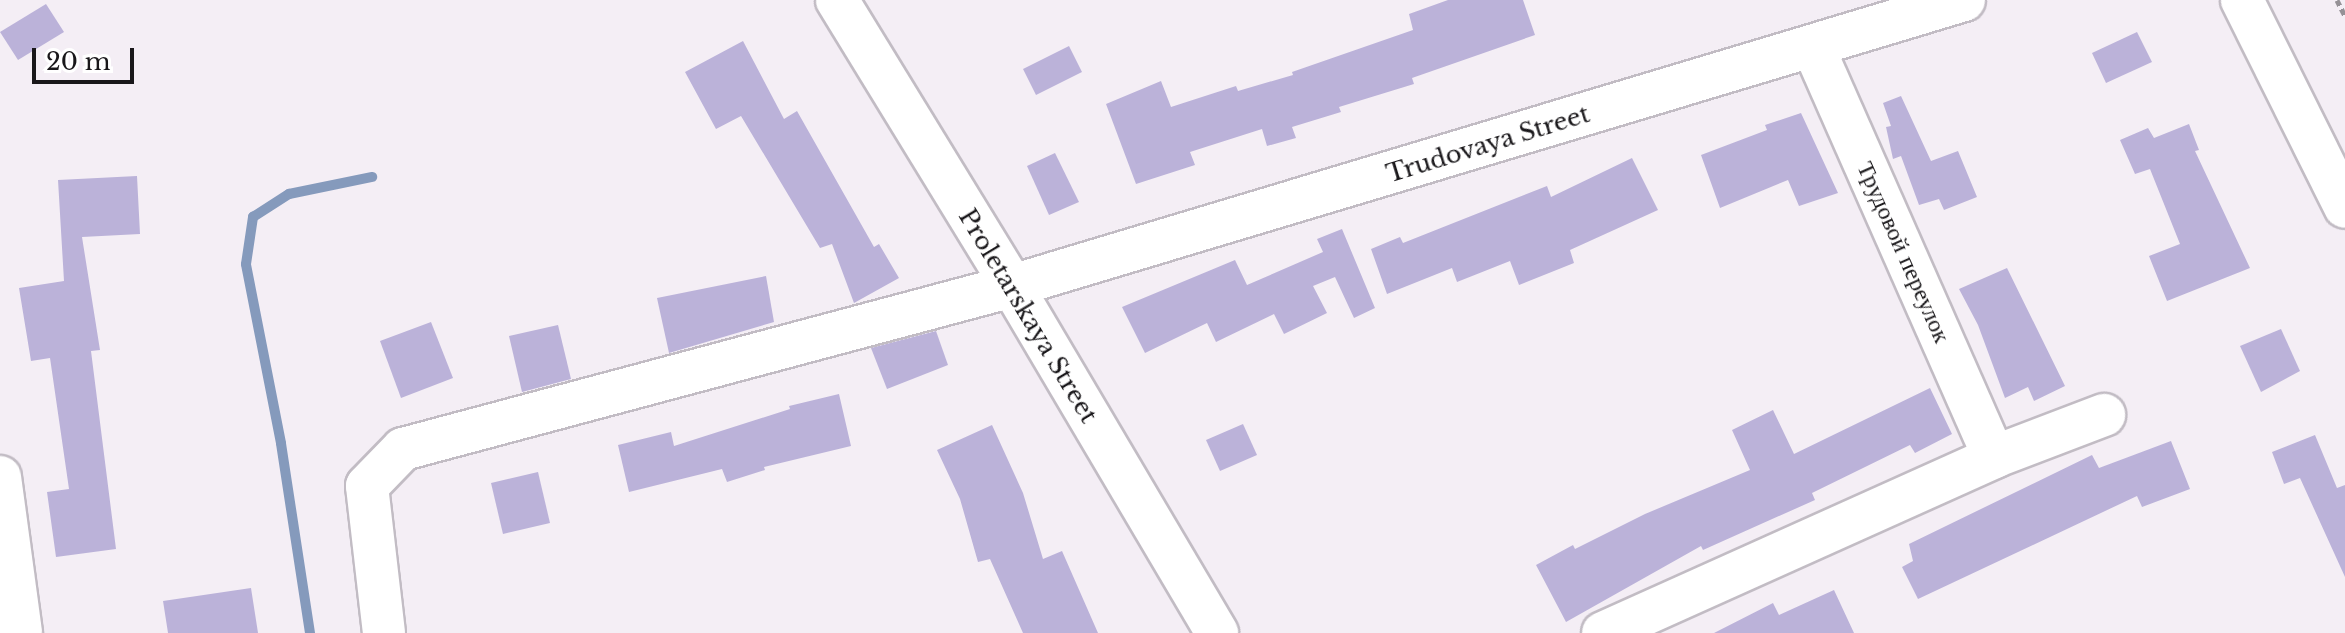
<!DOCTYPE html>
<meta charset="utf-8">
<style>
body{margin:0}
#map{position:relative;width:2345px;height:633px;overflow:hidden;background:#f4eef5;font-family:"Libre Baskerville",serif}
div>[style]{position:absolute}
.stream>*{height:10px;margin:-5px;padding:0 5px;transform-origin:5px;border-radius:5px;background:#859abc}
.building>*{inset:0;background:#bbb2d9}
.path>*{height:5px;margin-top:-2.5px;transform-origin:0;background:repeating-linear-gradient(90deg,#959196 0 6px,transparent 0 10px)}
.roads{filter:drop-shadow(2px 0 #c2bcc4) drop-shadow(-2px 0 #c2bcc4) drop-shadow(0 2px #c2bcc4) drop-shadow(0 -2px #c2bcc4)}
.minor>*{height:42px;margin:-21px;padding:0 21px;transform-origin:21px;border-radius:21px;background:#fff}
span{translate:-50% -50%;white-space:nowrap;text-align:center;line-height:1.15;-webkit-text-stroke:8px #fff;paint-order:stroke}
.street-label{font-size:24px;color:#19171a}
.scale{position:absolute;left:32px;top:48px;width:102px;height:36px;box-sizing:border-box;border:4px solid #19171a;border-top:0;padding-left:10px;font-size:24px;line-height:28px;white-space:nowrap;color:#19171a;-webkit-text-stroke:6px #fff;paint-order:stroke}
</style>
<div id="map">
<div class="stream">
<i style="left:310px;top:633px;width:192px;rotate:-98.7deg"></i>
<i style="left:281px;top:443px;width:182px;rotate:-101.1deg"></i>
<i style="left:246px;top:264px;width:48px;rotate:-81.5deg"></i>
<i style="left:253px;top:217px;width:43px;rotate:-32.6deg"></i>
<i style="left:289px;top:194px;width:85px;rotate:-11.6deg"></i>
</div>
<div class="building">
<i style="clip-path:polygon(1448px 0,1523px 0,1535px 35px,1412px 78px,1414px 84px,1339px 107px,1341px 112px,1292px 127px,1296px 138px,1267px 146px,1262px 129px,1190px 152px,1195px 165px,1136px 184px,1106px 104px,1161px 81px,1171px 107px,1236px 86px,1238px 91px,1293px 75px,1292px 72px,1413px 30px,1409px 14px)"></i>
<i style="clip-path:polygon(46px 4px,64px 32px,18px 60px,0 32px)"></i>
<i style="clip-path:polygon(2137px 32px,2152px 62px,2106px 83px,2092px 53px)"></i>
<i style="clip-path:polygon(743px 41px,784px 119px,797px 111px,874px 247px,879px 244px,899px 278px,854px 303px,832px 244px,820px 248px,741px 116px,716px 129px,685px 72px)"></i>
<i style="clip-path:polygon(1069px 46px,1082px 72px,1036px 95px,1023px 69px)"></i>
<i style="clip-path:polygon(1901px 96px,1931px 161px,1958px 151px,1977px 197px,1944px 210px,1939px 199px,1919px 205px,1901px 156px,1893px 159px,1886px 127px,1891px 126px,1883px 103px)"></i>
<i style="clip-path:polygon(1801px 113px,1838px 193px,1799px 206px,1788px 180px,1720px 208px,1701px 155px,1767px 130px,1765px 125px)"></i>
<i style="clip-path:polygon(2189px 124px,2199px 150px,2195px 151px,2250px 268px,2167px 301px,2149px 256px,2180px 244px,2150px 169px,2135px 174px,2120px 140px,2148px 128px,2154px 138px)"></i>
<i style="clip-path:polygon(1055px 153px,1079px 202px,1049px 215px,1027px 166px)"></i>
<i style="clip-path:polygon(1632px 158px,1658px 210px,1570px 250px,1574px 263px,1519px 285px,1510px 261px,1457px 282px,1452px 268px,1387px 294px,1371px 249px,1400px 237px,1403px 243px,1547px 186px,1551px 197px)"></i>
<i style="clip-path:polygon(137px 176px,140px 234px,82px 237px,100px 350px,91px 351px,116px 549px,56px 557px,47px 492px,69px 489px,50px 358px,31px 361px,19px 288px,64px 281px,58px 180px)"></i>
<i style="clip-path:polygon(1342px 229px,1375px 308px,1354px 318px,1335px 277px,1313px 286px,1327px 313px,1284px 334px,1274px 314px,1216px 342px,1207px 323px,1145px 353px,1122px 307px,1235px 260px,1247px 285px,1323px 252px,1317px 239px)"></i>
<i style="clip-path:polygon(2007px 268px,2065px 386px,2034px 401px,2028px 387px,2005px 398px,1978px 325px,1959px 289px)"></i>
<i style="clip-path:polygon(766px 276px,774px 322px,669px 353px,657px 298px)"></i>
<i style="clip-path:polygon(431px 322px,453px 378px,401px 398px,380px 341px)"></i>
<i style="clip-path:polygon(558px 325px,571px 379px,522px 392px,509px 336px)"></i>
<i style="clip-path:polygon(2281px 329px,2300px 371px,2261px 392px,2240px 346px)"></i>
<i style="clip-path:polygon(936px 331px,948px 365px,887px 389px,871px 348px)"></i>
<i style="clip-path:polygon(1930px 388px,1952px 434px,1915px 453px,1910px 445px,1812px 493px,1815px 500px,1703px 550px,1701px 546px,1566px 622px,1536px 565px,1573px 545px,1575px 549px,1645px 514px,1750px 470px,1732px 430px,1773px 410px,1794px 454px)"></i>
<i style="clip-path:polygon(839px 394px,851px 446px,764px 467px,765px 470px,727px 482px,722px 469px,629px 492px,618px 445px,671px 432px,674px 446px,790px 409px,789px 406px)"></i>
<i style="clip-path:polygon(1243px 424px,1257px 455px,1220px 471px,1206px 440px)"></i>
<i style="clip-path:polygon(992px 425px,1023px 493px,1043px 559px,1062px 551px,1098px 633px,1023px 633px,990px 559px,978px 562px,960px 499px,937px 450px)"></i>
<i style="clip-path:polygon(2315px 435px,2337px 488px,2345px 485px,2345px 577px,2300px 478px,2284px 484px,2272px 452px)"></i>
<i style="clip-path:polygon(2171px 441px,2190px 489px,2142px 507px,2137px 496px,1918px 599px,1902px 567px,1913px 561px,1909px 544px,2092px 455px,2099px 468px)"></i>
<i style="clip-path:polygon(538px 472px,550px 523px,503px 534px,491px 483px)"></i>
<i style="clip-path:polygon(251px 588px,258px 633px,168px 633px,163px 601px)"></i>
<i style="clip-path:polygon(1834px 590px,1854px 633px,1714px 633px,1773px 603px,1779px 615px)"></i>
</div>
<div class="path">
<i style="left:2337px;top:0;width:18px;rotate:63deg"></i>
</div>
<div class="roads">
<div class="minor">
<i style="left:837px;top:0;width:335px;rotate:58.5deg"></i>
<i style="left:1012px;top:286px;width:403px;rotate:59.4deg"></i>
<i style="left:2242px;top:0;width:231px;rotate:63.5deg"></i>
<i style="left:1994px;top:457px;width:118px;rotate:-20.9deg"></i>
<i style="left:0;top:477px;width:157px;rotate:82.3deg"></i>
<i style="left:384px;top:633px;width:148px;rotate:-96.6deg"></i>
<i style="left:367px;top:486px;width:52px;rotate:-45.8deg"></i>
<i style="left:403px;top:449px;width:630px;rotate:-14.98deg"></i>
<i style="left:1012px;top:286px;width:994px;rotate:-16.72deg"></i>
<i style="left:1603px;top:633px;width:429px;rotate:-24.2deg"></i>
<i style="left:1994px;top:457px;width:447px;rotate:-113.8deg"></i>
</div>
</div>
<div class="street-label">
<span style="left:1488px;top:144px;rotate:-17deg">Trudovaya Street</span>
<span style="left:1904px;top:252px;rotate:66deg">Трудовой переулок</span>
<span style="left:1028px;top:316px;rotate:59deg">Proletarskaya Street</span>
</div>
<div class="scale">20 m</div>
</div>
